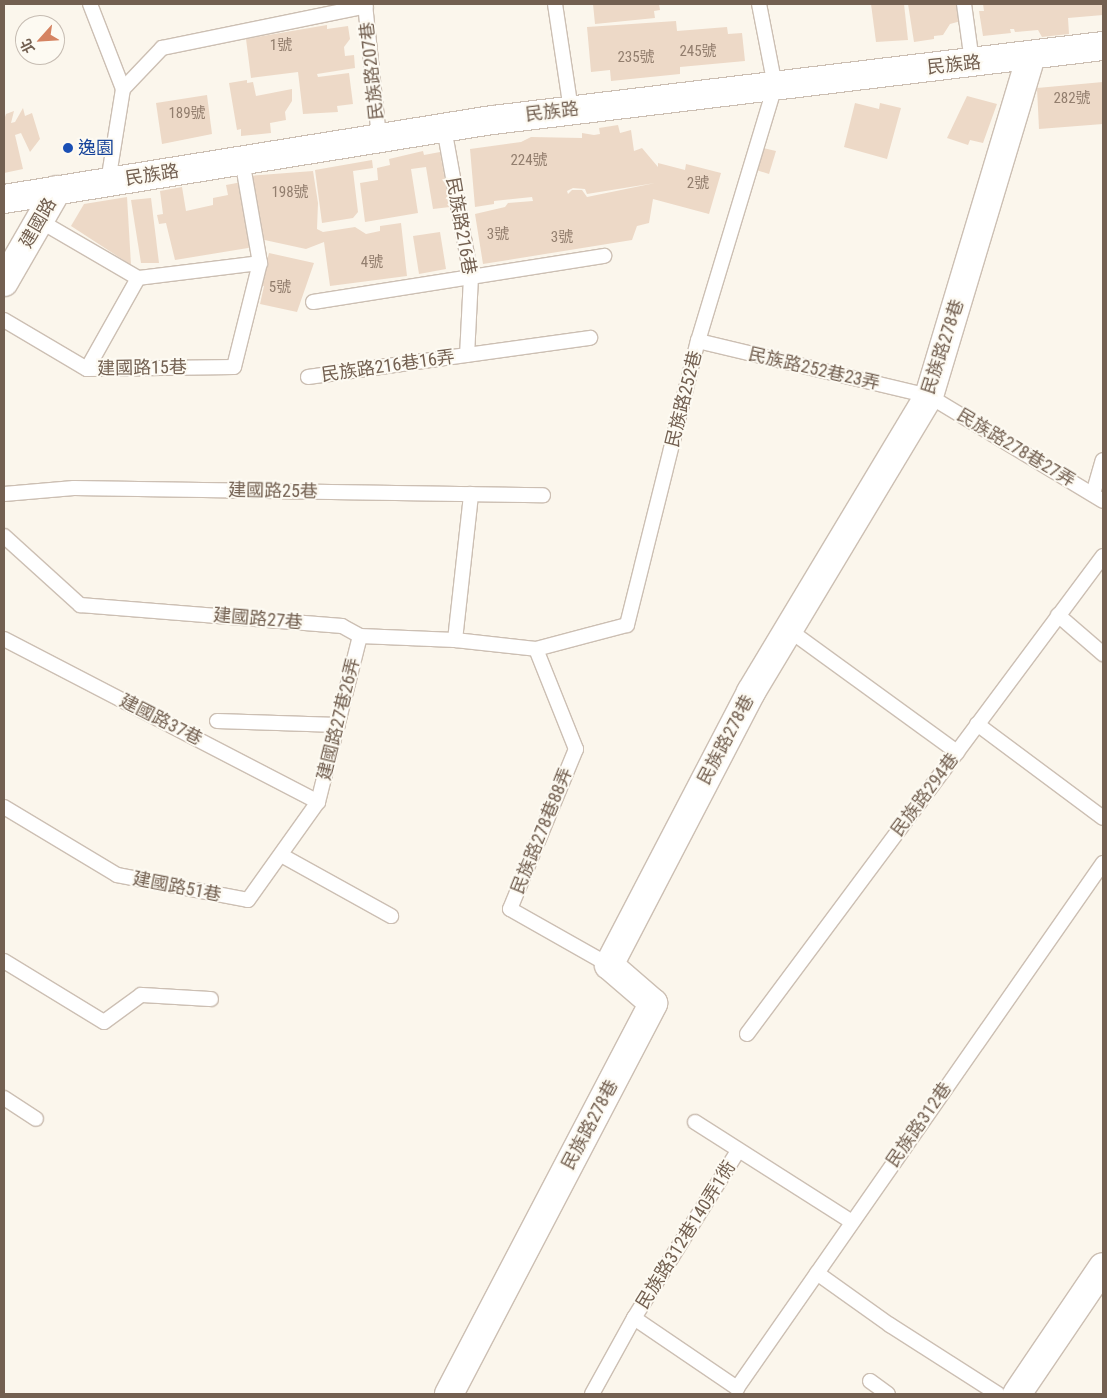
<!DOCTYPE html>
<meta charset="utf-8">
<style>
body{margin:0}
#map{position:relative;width:1107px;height:1398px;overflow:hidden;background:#fbf6ec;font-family:"Roboto Condensed","Noto Sans TC",sans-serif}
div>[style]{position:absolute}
.building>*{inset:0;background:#edd9c7}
.roads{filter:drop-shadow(1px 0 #ccbfb3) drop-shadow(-1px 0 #ccbfb3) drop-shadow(0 1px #ccbfb3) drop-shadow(0 -1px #ccbfb3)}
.service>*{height:14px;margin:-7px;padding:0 7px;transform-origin:7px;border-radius:7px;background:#fff}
.minor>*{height:28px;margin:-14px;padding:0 14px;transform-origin:14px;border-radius:14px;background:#fff}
.dots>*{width:14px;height:14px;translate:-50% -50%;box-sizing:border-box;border:2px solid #fdfaf2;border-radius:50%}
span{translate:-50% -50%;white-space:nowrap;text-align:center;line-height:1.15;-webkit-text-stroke:4px #fdfaf2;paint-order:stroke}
.number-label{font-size:15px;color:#927e6e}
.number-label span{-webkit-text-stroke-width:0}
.street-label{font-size:18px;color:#736051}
.transit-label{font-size:18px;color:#164399}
.left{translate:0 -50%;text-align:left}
.frame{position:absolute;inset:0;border:5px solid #736051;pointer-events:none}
.north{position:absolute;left:15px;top:15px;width:50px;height:50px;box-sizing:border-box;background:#fdfaf2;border:1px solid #c6bcb2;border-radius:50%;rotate:244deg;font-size:14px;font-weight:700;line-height:20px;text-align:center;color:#736051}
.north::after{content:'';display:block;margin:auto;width:18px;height:22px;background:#d58361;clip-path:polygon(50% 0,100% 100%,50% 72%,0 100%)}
</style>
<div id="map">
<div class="building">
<i style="clip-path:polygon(593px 4px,659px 4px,660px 10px,654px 11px,655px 18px,595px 24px)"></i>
<i style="clip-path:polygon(871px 4px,904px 4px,908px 40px,876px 42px)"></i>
<i style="clip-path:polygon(908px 4px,959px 4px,961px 21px,950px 24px,943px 35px,934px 36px,934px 39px,914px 42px)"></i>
<i style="clip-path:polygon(983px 4px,1103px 4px,1103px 15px,1068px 18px,1069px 34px,1042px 37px,1038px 30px,1015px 32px,1014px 29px,1010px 29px,1011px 33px,983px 36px,979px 11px,984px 11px)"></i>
<i style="clip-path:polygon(676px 21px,677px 31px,727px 27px,728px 34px,742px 33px,745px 61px,680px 67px,680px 74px,611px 81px,610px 70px,591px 72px,587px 27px)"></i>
<i style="clip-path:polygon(327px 25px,327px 29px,348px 26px,350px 39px,344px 47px,345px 56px,354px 55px,355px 68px,317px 74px,318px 77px,349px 73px,353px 104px,337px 106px,338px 112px,303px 114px,298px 72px,251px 78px,246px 39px)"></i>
<i style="clip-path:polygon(247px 80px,247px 83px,253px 82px,256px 96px,292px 89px,292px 101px,285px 112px,286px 120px,270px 123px,271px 133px,241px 136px,241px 129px,237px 130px,229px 83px)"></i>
<i style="clip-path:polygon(1103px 82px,1103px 124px,1039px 129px,1037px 88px)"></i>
<i style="clip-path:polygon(207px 95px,212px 134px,162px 144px,156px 103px)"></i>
<i style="clip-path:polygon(967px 96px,997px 104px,983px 143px,970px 140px,968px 145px,947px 138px)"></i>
<i style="clip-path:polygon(855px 103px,879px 109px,880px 103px,901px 108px,887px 159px,844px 147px)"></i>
<i style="clip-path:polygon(23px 108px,25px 116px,32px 113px,40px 139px,30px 152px,21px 133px,15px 135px,23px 169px,4px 173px,4px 120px,6px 114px,14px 111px,11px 123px,15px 122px)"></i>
<i style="clip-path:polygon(evenodd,618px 125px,620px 133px,631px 130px,634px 151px,642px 148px,658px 167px,658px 163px,685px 170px,686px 164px,721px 173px,709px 214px,653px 199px,649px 223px,637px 226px,632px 240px,483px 264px,475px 214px,505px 207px,508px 203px,533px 201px,532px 197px,494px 201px,494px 204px,475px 207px,470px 149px,521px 142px,531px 137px,582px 138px,582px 133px,594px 135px,600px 134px,599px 128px,618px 125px,655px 183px,587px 197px,582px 190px,572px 190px,568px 194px,567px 191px,573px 188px,585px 189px,587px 194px,655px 183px)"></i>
<i style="clip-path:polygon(754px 146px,776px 151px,769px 174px,750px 168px)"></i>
<i style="clip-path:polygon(423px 151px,424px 155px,440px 152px,450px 207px,433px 209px,426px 167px,411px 169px,418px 213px,365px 222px,360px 183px,378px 180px,377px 168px,390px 165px,389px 159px)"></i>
<i style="clip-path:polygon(372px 160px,373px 168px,353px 171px,358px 212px,353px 218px,322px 223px,315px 170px)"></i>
<i style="clip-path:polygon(313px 171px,318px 203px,317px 229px,323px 232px,355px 227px,366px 234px,380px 231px,380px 226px,401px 223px,407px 276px,330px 286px,324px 242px,306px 249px,260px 239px,248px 176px)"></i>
<i style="clip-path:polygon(242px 182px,254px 247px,175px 260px,166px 223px,159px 224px,157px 215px,163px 214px,160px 191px,182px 187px,186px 211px,213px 205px,213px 198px,228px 195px,226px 185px)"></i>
<i style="clip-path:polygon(127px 197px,131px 265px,71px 226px,84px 204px)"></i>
<i style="clip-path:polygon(151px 198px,159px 263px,141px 263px,131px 200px)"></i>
<i style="clip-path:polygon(440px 232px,446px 269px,419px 274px,413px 236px)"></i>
<i style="clip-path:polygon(269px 253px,314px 263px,297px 312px,260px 304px,264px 286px,260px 285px)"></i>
</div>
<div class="roads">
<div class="service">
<i style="left:90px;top:4px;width:91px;rotate:68.8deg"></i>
<i style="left:123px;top:89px;width:94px;rotate:99.2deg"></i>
<i style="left:365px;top:4px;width:135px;rotate:84deg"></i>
<i style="left:555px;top:4px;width:107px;rotate:81.4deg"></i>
<i style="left:964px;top:4px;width:59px;rotate:82.1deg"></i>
<i style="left:123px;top:89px;width:57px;rotate:-46.4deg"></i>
<i style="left:162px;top:48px;width:208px;rotate:-11.6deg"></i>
<i style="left:444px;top:128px;width:151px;rotate:79.7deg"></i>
<i style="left:471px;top:277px;width:78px;rotate:92.9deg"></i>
<i style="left:40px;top:221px;width:113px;rotate:30.2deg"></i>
<i style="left:313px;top:302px;width:295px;rotate:-9deg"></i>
<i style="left:4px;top:320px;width:96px;rotate:30.6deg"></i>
<i style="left:87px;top:369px;width:147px;rotate:-0.8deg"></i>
<i style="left:234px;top:367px;width:107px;rotate:-76deg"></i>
<i style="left:260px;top:263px;width:105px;rotate:-99.9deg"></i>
<i style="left:698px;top:341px;width:237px;rotate:13.4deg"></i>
<i style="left:929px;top:396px;width:203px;rotate:31.1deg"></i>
<i style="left:87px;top:369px;width:104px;rotate:-60.7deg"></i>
<i style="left:138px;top:278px;width:123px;rotate:-7deg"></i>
<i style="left:308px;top:377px;width:285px;rotate:-7.9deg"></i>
<i style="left:4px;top:494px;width:70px;rotate:-4.9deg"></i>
<i style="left:74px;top:488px;width:469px;rotate:0.9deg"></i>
<i style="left:1093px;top:494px;width:35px;rotate:-74deg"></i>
<i style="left:4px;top:536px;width:103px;rotate:42.2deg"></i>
<i style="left:80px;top:605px;width:263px;rotate:4.6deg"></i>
<i style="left:342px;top:626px;width:21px;rotate:29deg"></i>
<i style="left:360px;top:636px;width:95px;rotate:2.4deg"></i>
<i style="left:455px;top:640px;width:81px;rotate:6.3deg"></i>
<i style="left:536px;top:649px;width:94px;rotate:-14.8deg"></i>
<i style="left:627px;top:625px;width:293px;rotate:-76deg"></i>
<i style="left:698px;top:341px;width:266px;rotate:-73.2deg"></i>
<i style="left:775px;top:86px;width:84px;rotate:-101deg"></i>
<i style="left:1058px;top:615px;width:60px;rotate:40.9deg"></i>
<i style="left:789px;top:630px;width:208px;rotate:36deg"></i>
<i style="left:4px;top:639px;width:354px;rotate:27.4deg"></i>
<i style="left:455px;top:640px;width:147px;rotate:-83.7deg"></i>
<i style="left:536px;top:649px;width:108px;rotate:68.2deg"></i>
<i style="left:576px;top:749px;width:173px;rotate:112.4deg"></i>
<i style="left:510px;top:909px;width:114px;rotate:29.5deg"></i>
<i style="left:217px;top:721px;width:121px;rotate:1.9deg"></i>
<i style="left:977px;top:724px;width:157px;rotate:36.7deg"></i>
<i style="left:4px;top:807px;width:132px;rotate:31deg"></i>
<i style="left:117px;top:875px;width:133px;rotate:10.8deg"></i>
<i style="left:248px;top:900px;width:120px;rotate:-54.5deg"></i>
<i style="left:318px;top:802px;width:171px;rotate:-75.8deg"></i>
<i style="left:281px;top:855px;width:126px;rotate:29deg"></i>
<i style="left:4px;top:961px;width:117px;rotate:31.4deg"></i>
<i style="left:104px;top:1022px;width:46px;rotate:-36.1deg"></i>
<i style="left:141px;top:995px;width:70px;rotate:3.3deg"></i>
<i style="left:747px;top:1034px;width:596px;rotate:-53.32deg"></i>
<i style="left:4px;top:1098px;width:38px;rotate:33deg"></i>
<i style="left:695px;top:1122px;width:186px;rotate:32.5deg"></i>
<i style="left:817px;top:1273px;width:90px;rotate:35.5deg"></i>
<i style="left:890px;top:1325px;width:128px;rotate:32.6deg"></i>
<i style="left:634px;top:1318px;width:125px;rotate:34.2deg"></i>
<i style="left:737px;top:1388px;width:640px;rotate:-55.12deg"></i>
<i style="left:870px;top:1381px;width:22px;rotate:36deg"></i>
<i style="left:592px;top:1394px;width:87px;rotate:-61.1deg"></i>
<i style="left:634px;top:1318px;width:197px;rotate:-58.1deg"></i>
</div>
<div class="minor">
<i style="left:4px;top:199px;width:495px;rotate:-9.2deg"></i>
<i style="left:493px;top:120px;width:614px;rotate:-6.92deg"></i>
<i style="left:4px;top:282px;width:106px;rotate:-60.1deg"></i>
<i style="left:449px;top:1394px;width:441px;rotate:-62.4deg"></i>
<i style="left:653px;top:1003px;width:58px;rotate:-139.2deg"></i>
<i style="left:609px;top:965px;width:308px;rotate:-62.5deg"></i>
<i style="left:751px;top:692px;width:345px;rotate:-59deg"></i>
<i style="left:929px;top:396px;width:354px;rotate:-73.3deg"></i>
<i style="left:1017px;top:1394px;width:153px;rotate:-55.9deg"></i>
</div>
</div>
<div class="dots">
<i style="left:68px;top:148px;background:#1a4fb4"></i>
</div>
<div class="number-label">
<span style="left:281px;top:46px">1號</span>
<span style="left:698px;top:52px">245號</span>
<span style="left:636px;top:58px">235號</span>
<span style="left:1072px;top:99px">282號</span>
<span style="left:187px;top:114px">189號</span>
<span style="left:529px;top:161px">224號</span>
<span style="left:698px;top:184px">2號</span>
<span style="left:290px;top:193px">198號</span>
<span style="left:498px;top:235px">3號</span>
<span style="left:562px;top:238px">3號</span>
<span style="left:372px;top:263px">4號</span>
<span style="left:280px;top:288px">5號</span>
</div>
<div class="street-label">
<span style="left:954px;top:65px;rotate:-6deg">民族路</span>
<span style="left:372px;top:71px;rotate:-96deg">民族路207巷</span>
<span style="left:552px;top:112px;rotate:-7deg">民族路</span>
<span style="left:152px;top:175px;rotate:-9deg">民族路</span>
<span style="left:38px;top:223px;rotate:-60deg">建國路</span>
<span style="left:461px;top:226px;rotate:80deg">民族路216巷</span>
<span style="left:943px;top:347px;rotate:-72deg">民族路278巷</span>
<span style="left:388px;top:366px;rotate:-8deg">民族路216巷16弄</span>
<span style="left:142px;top:368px;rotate:-1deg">建國路15巷</span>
<span style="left:814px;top:369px;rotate:13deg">民族路252巷23弄</span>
<span style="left:684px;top:399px;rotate:-76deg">民族路252巷</span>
<span style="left:1016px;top:448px;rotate:31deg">民族路278巷27弄</span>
<span style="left:273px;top:491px;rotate:1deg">建國路25巷</span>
<span style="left:258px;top:619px;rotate:5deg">建國路27巷</span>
<span style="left:339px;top:719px;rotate:-76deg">建國路27巷26弄</span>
<span style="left:161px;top:720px;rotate:27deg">建國路37巷</span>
<span style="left:726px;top:740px;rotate:-62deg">民族路278巷</span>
<span style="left:925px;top:795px;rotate:-53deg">民族路294巷</span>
<span style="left:542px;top:831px;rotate:-68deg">民族路278巷88弄</span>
<span style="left:177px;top:887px;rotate:11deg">建國路51巷</span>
<span style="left:590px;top:1125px;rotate:-62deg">民族路278巷</span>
<span style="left:919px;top:1125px;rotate:-55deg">民族路312巷</span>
<span style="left:686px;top:1235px;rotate:-58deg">民族路312巷140弄1衖</span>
</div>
<div class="transit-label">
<span class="left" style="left:78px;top:148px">逸園</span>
</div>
<div class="frame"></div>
<div class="north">北</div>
</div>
